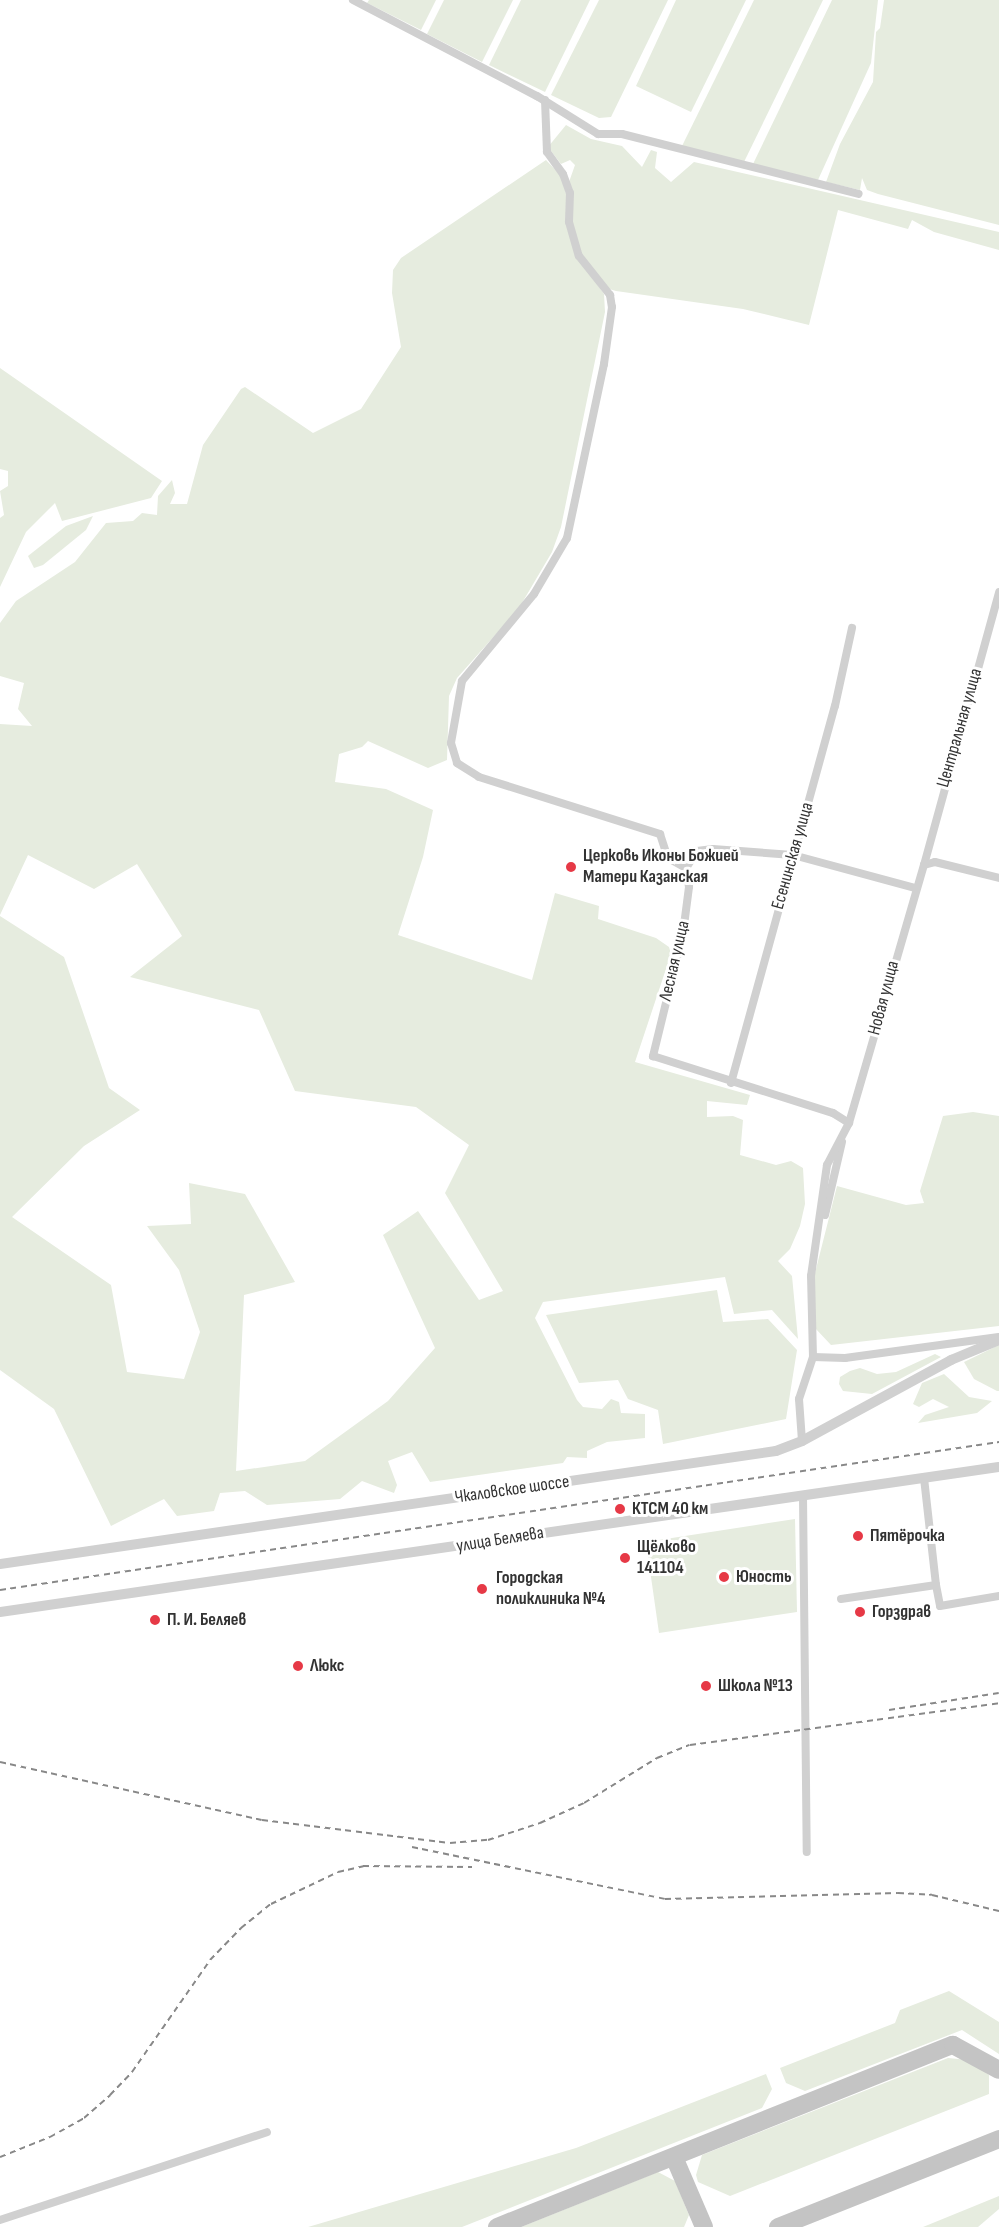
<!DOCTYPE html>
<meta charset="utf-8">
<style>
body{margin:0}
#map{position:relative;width:999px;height:2227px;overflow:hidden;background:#fff;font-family:"Sofia Sans Condensed",sans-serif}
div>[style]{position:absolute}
.green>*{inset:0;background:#e6ecdf}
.taxiway>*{height:18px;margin:-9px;padding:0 9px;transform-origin:9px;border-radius:9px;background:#c4c4c4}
.minor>*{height:8px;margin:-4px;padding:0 4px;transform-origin:4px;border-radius:4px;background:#d0d0d0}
.tertiary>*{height:10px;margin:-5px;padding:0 5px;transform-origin:5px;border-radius:5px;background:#d0d0d0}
.rail>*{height:2px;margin-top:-1px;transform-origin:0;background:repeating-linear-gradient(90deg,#888 0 6px,transparent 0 10.5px)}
.dots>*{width:16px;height:16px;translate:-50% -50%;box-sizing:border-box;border:3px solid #fff;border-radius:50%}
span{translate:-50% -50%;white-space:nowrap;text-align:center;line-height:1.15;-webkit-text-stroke:6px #fff;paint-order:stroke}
.street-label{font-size:18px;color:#333}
.poi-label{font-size:18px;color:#333;font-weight:700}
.left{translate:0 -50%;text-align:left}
</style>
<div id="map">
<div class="green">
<i style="clip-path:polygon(369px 0,436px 0,421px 30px,367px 3px)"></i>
<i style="clip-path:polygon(444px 0,513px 0,482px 62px,427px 34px)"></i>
<i style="clip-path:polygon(521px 0,590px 0,545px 92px,489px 65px)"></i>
<i style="clip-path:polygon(599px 0,668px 0,611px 117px,599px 118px,551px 95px)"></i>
<i style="clip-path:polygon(676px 0,746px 0,691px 112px,636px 86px)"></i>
<i style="clip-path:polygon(754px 0,823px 0,744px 162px,682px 146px)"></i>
<i style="clip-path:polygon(832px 0,878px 0,871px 63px,818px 180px,753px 164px)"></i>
<i style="clip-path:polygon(884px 0,999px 0,999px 225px,878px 194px,867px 190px,862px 178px,860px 190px,826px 182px,840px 144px,873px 82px,876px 32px,880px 28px)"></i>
<i style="clip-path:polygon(566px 125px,591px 139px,622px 146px,642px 167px,651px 150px,657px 152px,655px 168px,671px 182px,694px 162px,999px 232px,999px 250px,934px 232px,912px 220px,908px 229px,838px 210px,809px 325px,743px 309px,616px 291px,606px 288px,580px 255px,570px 221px,569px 182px,575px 165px,570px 160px,561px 164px,548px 147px)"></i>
<i style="clip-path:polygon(546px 160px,563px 178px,578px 257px,604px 294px,605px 312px,561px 527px,552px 552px,519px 608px,457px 678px,449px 696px,447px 760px,428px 768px,368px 741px,362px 747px,339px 754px,335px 782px,386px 789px,433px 810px,423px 857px,398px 935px,532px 980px,555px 893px,599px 906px,598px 919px,656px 938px,669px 947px,671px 954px,635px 1062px,750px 1095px,747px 1105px,707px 1101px,707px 1117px,733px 1116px,743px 1120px,740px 1155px,776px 1165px,791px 1161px,803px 1168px,805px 1204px,800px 1226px,790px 1249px,778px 1261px,792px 1276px,798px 1339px,772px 1310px,734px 1314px,725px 1277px,543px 1302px,535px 1318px,577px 1400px,583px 1407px,602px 1409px,611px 1399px,619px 1402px,621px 1413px,645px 1414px,645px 1438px,607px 1442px,587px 1451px,587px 1458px,567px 1457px,563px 1463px,430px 1482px,412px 1452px,388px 1461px,397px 1485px,394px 1493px,362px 1481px,340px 1499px,267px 1505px,245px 1491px,220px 1493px,214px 1511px,177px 1516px,164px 1499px,111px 1526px,54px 1409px,0 1370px,0 916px,64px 957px,109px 1088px,140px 1110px,84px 1146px,12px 1217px,111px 1285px,127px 1372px,184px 1379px,200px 1332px,179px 1270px,147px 1226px,191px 1224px,189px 1183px,245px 1194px,295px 1282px,244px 1295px,236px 1471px,305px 1461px,388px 1401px,435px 1348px,383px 1235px,418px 1211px,479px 1300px,503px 1291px,445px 1193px,469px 1145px,416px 1107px,295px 1091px,259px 1010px,130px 977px,182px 936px,137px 864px,94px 889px,28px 855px,0 915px,0 724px,32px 726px,18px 709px,24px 683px,0 676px,0 623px,16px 601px,75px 562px,106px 523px,133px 521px,142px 513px,157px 515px,158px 496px,172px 480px,175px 493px,170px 504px,187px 504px,203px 445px,241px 389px,245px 387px,313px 433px,361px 409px,401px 347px,392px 293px,393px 270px,401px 258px)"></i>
<i style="clip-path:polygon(0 368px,162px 481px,151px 498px,62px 521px,55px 503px,26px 532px,0 587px,0 518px,4px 515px,0 491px,8px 486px,8px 471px,0 469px)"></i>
<i style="clip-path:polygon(93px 516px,86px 530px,43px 565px,34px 568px,28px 556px,66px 526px)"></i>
<i style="clip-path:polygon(973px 1112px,999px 1116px,999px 1326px,831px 1345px,815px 1328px,814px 1277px,837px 1186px,906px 1205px,924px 1203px,920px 1191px,943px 1116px)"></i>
<i style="clip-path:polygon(717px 1290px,723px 1322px,768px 1319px,797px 1350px,786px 1419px,663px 1444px,658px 1410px,628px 1399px,618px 1380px,579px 1383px,546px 1315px)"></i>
<i style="clip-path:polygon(999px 1345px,999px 1391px,997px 1391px,974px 1379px,964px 1362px)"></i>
<i style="clip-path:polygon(935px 1354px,941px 1357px,872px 1394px,843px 1391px,839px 1384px,840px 1377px,850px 1371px,860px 1368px,877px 1374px,896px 1372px)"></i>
<i style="clip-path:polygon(944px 1374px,969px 1397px,992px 1401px,977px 1413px,918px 1423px,925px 1415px,949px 1407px,933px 1399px,919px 1407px,913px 1404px,922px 1383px)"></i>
<i style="clip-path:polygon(795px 1519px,797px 1612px,659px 1633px,646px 1542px)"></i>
<i style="clip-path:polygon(949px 1991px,999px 2022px,999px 2054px,962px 2030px,805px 2091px,786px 2083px,780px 2068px,895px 2023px,900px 2010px)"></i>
<i style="clip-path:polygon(948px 2058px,969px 2060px,989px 2075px,989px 2094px,730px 2196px,698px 2182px,696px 2175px,702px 2155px)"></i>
<i style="clip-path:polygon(766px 2074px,772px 2089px,762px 2108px,462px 2227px,308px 2227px,576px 2148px)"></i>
<i style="clip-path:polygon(658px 2172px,675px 2181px,689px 2215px,684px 2227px,521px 2227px)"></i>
<i style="clip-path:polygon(999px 2196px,999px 2209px,978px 2227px,923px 2227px)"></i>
</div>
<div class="taxiway">
<i style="left:674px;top:2157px;width:76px;rotate:66.8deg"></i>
<i style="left:497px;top:2227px;width:491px;rotate:-21.8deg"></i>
<i style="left:953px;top:2045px;width:52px;rotate:28.5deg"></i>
<i style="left:778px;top:2227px;width:238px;rotate:-21.7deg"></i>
</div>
<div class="minor">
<i style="left:353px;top:0;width:208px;rotate:27.6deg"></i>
<i style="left:537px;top:96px;width:72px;rotate:31.9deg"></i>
<i style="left:598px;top:134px;width:24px"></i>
<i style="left:622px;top:134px;width:244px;rotate:14.2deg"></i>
<i style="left:545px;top:100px;width:52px;rotate:87.8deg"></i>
<i style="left:547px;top:152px;width:27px;rotate:54deg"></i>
<i style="left:563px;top:174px;width:20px;rotate:70deg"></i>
<i style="left:570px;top:193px;width:29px;rotate:92deg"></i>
<i style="left:569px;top:222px;width:35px;rotate:74deg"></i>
<i style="left:579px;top:256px;width:50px;rotate:51.5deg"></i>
<i style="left:610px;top:295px;width:12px;rotate:81deg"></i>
<i style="left:612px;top:307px;width:58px;rotate:98deg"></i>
<i style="left:604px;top:364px;width:178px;rotate:102deg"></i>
<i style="left:567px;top:538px;width:65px;rotate:120.5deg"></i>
<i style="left:534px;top:594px;width:113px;rotate:129.6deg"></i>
<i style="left:462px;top:681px;width:63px;rotate:100.1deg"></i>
<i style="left:451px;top:743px;width:21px;rotate:73deg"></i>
<i style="left:457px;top:763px;width:26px;rotate:32deg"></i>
<i style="left:479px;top:777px;width:190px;rotate:17.5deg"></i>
<i style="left:660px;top:834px;width:25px;rotate:72deg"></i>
<i style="left:668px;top:858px;width:21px;rotate:29deg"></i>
<i style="left:924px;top:865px;width:283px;rotate:-74.6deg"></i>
<i style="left:924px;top:865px;width:11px;rotate:-15deg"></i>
<i style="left:935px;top:862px;width:66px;rotate:14deg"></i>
<i style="left:686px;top:868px;width:19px;rotate:81deg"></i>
<i style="left:689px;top:887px;width:46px;rotate:97.4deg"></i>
<i style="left:683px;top:933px;width:127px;rotate:103.7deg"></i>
<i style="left:653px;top:1056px;width:189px;rotate:17.6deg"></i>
<i style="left:833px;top:1113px;width:19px;rotate:32deg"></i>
<i style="left:686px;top:868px;width:20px;rotate:-57deg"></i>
<i style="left:697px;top:851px;width:16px;rotate:-7deg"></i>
<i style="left:713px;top:849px;width:80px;rotate:4.3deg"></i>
<i style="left:793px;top:855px;width:126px;rotate:15.1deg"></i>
<i style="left:731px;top:1083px;width:391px;rotate:-74.6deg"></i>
<i style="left:835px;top:706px;width:80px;rotate:-77.7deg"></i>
<i style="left:825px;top:1215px;width:75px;rotate:-76.9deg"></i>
<i style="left:813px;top:1357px;width:32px;rotate:2deg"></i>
<i style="left:845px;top:1358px;width:155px;rotate:-7.8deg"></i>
<i style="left:802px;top:1441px;width:42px;rotate:-94.1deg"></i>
<i style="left:799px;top:1399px;width:44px;rotate:-71.6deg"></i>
<i style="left:813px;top:1357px;width:81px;rotate:-91.4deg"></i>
<i style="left:811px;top:1276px;width:112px;rotate:-81.8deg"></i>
<i style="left:827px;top:1165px;width:47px;rotate:-62.4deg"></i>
<i style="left:849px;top:1123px;width:269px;rotate:-73.8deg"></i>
<i style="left:924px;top:1478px;width:108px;rotate:83.6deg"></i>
<i style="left:803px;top:1496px;width:356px;rotate:89.4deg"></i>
<i style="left:841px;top:1599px;width:96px;rotate:-8.4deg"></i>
<i style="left:936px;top:1585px;width:21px;rotate:79deg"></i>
<i style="left:940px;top:1606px;width:60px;rotate:-9.6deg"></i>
<i style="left:0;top:2220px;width:281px;rotate:-18.2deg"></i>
</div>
<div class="tertiary">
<i style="left:0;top:1564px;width:784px;rotate:-8.29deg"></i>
<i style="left:776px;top:1451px;width:28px;rotate:-21deg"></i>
<i style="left:802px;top:1441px;width:170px;rotate:-28.5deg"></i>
<i style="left:951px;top:1360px;width:52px;rotate:-22.6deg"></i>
<i style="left:0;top:1612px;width:1009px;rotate:-8.26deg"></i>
</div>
<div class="rail">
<i style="left:0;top:1590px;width:1010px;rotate:-8.43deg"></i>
<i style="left:889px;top:1710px;width:111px;rotate:-8.8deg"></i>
<i style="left:0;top:1762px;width:268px;rotate:12.5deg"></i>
<i style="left:262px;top:1820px;width:189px;rotate:7deg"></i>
<i style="left:450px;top:1843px;width:38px;rotate:-5deg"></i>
<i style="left:488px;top:1840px;width:55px;rotate:-18.1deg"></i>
<i style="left:540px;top:1823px;width:48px;rotate:-24.4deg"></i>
<i style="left:584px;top:1803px;width:86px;rotate:-31.7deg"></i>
<i style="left:657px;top:1758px;width:35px;rotate:-22deg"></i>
<i style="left:690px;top:1745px;width:312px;rotate:-7.7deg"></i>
<i style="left:412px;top:1847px;width:258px;rotate:11.6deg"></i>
<i style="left:665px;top:1899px;width:233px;rotate:-1.5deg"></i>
<i style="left:898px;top:1893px;width:34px;rotate:3deg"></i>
<i style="left:932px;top:1895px;width:69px;rotate:13.4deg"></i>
<i style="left:0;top:2157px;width:54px;rotate:-21.8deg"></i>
<i style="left:50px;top:2137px;width:39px;rotate:-29deg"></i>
<i style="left:84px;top:2118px;width:35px;rotate:-41deg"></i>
<i style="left:110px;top:2095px;width:32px;rotate:-46deg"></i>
<i style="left:132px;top:2072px;width:136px;rotate:-55.1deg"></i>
<i style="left:210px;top:1960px;width:45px;rotate:-45.9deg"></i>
<i style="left:241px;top:1928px;width:38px;rotate:-39deg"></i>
<i style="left:271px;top:1904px;width:74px;rotate:-25.5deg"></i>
<i style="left:338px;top:1872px;width:26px;rotate:-13deg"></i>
<i style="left:363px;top:1866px;width:109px;rotate:0.5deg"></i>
</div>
<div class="dots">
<i style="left:571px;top:867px;background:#e63946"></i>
<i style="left:620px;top:1509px;background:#e63946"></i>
<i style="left:858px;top:1536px;background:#e63946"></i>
<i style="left:625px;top:1558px;background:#e63946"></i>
<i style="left:724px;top:1577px;background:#e63946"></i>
<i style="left:482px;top:1589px;background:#e63946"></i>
<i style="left:860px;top:1612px;background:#e63946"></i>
<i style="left:155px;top:1620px;background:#e63946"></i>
<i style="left:298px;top:1666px;background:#e63946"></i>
<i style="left:706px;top:1686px;background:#e63946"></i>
</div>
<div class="street-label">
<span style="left:960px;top:728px;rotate:-74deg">Центральная улица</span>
<span style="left:793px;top:856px;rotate:-74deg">Есенинская улица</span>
<span style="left:675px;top:961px;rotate:-77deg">Лесная улица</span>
<span style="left:884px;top:998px;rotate:-75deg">Новая улица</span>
<span style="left:512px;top:1490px;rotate:-8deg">Чкаловское шоссе</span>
<span style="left:500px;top:1540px;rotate:-9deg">улица Беляева</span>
</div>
<div class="poi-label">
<span class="left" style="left:583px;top:867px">Церковь Иконы Божией<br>Матери Казанская</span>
<span class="left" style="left:632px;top:1509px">КТСМ 40 км</span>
<span class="left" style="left:870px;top:1536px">Пятёрочка</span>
<span class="left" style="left:637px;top:1558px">Щёлково<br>141104</span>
<span class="left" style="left:736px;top:1577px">Юность</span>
<span class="left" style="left:496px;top:1589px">Городская<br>поликлиника №4</span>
<span class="left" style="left:872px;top:1612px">Горздрав</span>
<span class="left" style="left:167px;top:1620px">П. И. Беляев</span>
<span class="left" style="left:310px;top:1666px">Люкс</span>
<span class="left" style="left:718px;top:1686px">Школа №13</span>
</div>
</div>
